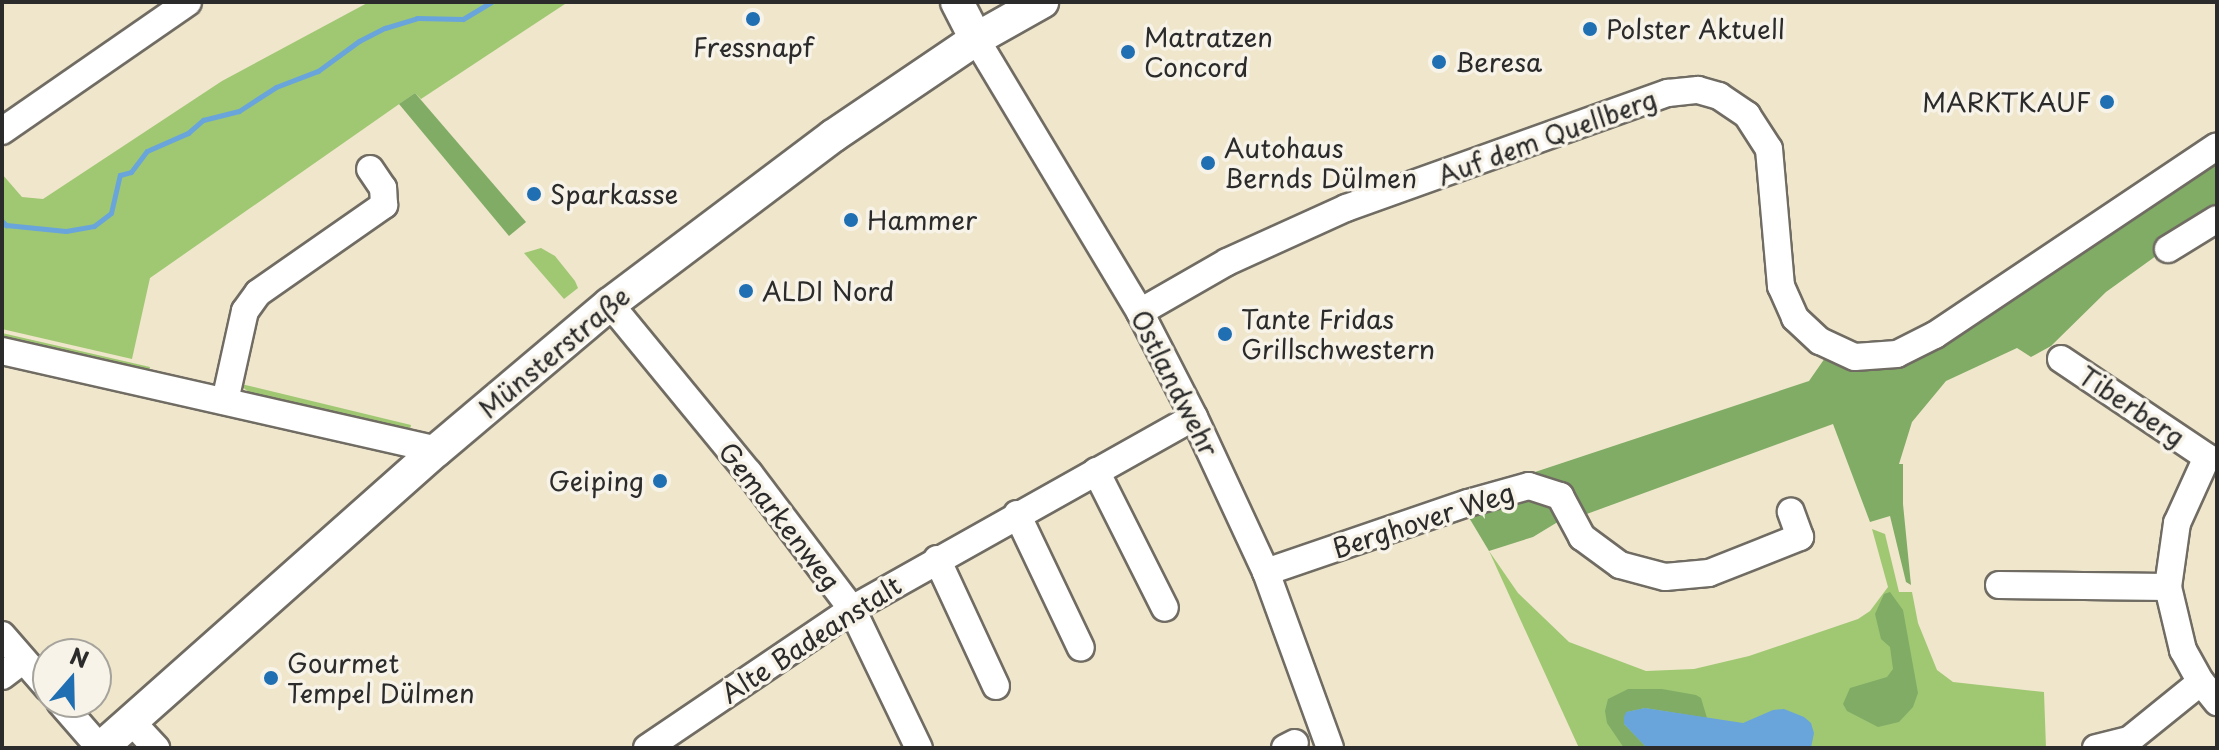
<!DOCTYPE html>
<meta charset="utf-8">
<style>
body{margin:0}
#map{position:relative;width:2219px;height:750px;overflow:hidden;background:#efe6cc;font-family:"Playpen Sans",sans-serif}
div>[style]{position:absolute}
.green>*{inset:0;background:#a0c873}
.forest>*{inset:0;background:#80ac65}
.water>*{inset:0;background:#69a5da}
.stream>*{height:5px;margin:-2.5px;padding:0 2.5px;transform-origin:2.5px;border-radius:2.5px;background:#69a5da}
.roads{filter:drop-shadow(2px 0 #706c63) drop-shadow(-2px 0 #706c63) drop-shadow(0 2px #706c63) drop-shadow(0 -2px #706c63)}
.minor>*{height:26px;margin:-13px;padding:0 13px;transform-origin:13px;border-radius:13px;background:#fff}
.major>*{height:32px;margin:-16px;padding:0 16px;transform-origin:16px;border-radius:16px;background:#fff}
.dots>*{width:22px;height:22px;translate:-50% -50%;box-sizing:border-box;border:4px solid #f7f3e8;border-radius:50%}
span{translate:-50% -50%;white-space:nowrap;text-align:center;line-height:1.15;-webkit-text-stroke:7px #f7f3e8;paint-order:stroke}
.poi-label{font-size:26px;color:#2b2b2b}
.left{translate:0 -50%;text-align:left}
.right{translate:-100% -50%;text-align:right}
.street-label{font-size:26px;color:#2b2b2b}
.frame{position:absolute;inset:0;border:4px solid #2b2b2b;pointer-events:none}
.north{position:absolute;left:32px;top:638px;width:80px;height:80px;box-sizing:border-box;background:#f7f3e8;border:2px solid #a5a39c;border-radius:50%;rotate:20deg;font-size:22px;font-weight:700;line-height:32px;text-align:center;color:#2b2b2b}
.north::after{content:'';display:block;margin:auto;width:28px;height:36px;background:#1f6fb2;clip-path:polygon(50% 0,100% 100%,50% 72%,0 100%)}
</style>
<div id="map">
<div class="green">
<i style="clip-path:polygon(369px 2px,568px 2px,421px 99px,415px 93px,150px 278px,132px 359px,2px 329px,2px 174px,22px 197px,43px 199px,222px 81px)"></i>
<i style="clip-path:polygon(541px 248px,555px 256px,575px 281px,578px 288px,564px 299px,524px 253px)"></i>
<i style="clip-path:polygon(2px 333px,150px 367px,148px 376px,2px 343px)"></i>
<i style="clip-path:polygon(237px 383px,411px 425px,410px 430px,254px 396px)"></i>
<i style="clip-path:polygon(1872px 529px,1885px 534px,1899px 592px,1912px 592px,1918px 623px,1937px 670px,1953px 682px,2044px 692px,2046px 748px,1579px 748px,1489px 551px,1518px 593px,1569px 642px,1646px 671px,1694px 669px,1749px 656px,1858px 619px,1870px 611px,1888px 587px)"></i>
</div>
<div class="forest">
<i style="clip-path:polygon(415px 93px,526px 222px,509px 236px,399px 104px)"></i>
<i style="clip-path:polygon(2217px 160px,2217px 212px,2106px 292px,2051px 346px,2031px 357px,2017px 348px,1946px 381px,1912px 422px,1899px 464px,1903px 464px,1903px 504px,1911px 585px,1906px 582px,1890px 516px,1870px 522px,1833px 424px,1584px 515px,1567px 489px,1554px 480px,1526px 475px,1809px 381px,1825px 358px,1859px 368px,1883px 369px,1931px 353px)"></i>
<i style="clip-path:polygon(1530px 496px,1549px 499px,1561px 520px,1533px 537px,1489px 551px,1468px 516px)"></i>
<i style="clip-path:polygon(1890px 592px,1903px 610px,1918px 693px,1913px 707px,1899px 722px,1878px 727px,1847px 711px,1843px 704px,1850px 688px,1887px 677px,1893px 669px,1890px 647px,1881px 639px,1875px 614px,1884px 594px)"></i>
<i style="clip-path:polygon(1628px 689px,1662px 689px,1696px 695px,1701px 698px,1707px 718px,1645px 708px,1627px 712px,1624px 724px,1647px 748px,1624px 748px,1607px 723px,1605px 711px,1608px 699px)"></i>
</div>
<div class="water">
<i style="clip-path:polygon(1645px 708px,1743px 723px,1773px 710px,1784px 709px,1804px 717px,1811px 723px,1814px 733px,1811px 748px,1647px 748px,1624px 724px,1624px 717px,1626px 712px)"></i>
</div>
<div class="stream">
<i style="left:2px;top:221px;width:6px;rotate:45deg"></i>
<i style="left:6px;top:225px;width:60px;rotate:5.7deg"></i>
<i style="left:66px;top:231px;width:28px;rotate:-10deg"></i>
<i style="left:94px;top:226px;width:21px;rotate:-37deg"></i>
<i style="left:111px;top:213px;width:39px;rotate:-77deg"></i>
<i style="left:120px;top:175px;width:11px;rotate:-15deg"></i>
<i style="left:131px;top:172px;width:26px;rotate:-53deg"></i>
<i style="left:147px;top:151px;width:45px;rotate:-23.7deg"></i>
<i style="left:188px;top:133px;width:20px;rotate:-41deg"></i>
<i style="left:203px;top:120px;width:37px;rotate:-14deg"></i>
<i style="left:239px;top:111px;width:44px;rotate:-33deg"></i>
<i style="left:276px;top:87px;width:45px;rotate:-20.9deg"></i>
<i style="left:318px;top:71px;width:51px;rotate:-36.2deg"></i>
<i style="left:359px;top:41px;width:29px;rotate:-27deg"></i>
<i style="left:385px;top:28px;width:34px;rotate:-17deg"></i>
<i style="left:417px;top:18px;width:46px;rotate:1.2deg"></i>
<i style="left:463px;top:19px;width:33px;rotate:-31deg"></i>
</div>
<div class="roads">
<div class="minor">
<i style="left:976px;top:39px;width:318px;rotate:59deg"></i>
<i style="left:1140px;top:312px;width:118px;rotate:62.8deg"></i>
<i style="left:1194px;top:417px;width:171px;rotate:65.1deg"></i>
<i style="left:1266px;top:572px;width:187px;rotate:70deg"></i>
<i style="left:2px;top:131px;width:226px;rotate:-34.7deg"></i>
<i style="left:2168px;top:249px;width:57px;rotate:-31.5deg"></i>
<i style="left:610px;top:304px;width:219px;rotate:50.6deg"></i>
<i style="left:749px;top:473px;width:171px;rotate:52.9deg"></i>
<i style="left:852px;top:609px;width:154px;rotate:64.3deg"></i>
<i style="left:1140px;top:312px;width:100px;rotate:-29.9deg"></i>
<i style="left:1227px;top:262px;width:131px;rotate:-24.4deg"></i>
<i style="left:1346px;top:208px;width:342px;rotate:-19.7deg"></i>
<i style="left:1668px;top:93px;width:30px;rotate:-6deg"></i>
<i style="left:1698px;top:90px;width:22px;rotate:16deg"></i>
<i style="left:1719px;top:96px;width:34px;rotate:34deg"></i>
<i style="left:1747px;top:115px;width:40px;rotate:57.1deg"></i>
<i style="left:1769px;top:149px;width:138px;rotate:85deg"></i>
<i style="left:1781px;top:286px;width:35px;rotate:66deg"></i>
<i style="left:1795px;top:318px;width:34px;rotate:43deg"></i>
<i style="left:1820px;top:341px;width:38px;rotate:25deg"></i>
<i style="left:1855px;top:357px;width:42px;rotate:-4.1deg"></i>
<i style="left:1897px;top:354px;width:42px;rotate:-26.6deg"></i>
<i style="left:1935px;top:335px;width:339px;rotate:-33.8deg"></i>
<i style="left:2px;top:351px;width:446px;rotate:12.8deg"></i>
<i style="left:2061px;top:359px;width:176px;rotate:33.9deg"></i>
<i style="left:2207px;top:457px;width:72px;rotate:114.4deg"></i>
<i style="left:2177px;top:523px;width:65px;rotate:98deg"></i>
<i style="left:225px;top:401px;width:92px;rotate:-77.5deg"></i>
<i style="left:245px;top:311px;width:22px;rotate:-54deg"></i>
<i style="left:258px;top:293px;width:154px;rotate:-34.9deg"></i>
<i style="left:384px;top:205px;width:17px;rotate:-93deg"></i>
<i style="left:383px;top:188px;width:23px;rotate:-124deg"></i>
<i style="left:1096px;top:471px;width:153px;rotate:63.3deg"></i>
<i style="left:1017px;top:514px;width:148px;rotate:64.5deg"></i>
<i style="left:937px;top:559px;width:140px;rotate:65.1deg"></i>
<i style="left:1266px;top:572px;width:213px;rotate:-18.9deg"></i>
<i style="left:1468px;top:503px;width:63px;rotate:-15.6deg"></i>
<i style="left:1529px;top:486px;width:33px;rotate:18deg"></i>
<i style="left:1560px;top:496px;width:47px;rotate:61.8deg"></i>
<i style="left:1582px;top:537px;width:47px;rotate:36.4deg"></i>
<i style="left:1620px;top:565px;width:47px;rotate:14.9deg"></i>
<i style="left:1665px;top:577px;width:44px;rotate:-5.2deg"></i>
<i style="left:1709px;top:573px;width:98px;rotate:-21.6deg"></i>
<i style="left:1800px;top:537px;width:27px;rotate:-110deg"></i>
<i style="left:1999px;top:585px;width:169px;rotate:0.7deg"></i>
<i style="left:2168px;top:587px;width:65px;rotate:76.6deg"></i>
<i style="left:2183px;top:650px;width:37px;rotate:61deg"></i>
<i style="left:2px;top:635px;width:70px;rotate:49deg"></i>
<i style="left:2px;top:676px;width:26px;rotate:-37deg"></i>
<i style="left:60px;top:702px;width:61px;rotate:49deg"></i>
<i style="left:131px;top:721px;width:37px;rotate:47deg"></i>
<i style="left:647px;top:748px;width:248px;rotate:-34.1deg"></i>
<i style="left:852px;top:609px;width:392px;rotate:-29.3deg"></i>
<i style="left:1285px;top:748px;width:11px;rotate:-27deg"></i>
<i style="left:2096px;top:748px;width:34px;rotate:-14deg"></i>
<i style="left:2129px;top:740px;width:92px;rotate:-38.9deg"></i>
<i style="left:2201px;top:682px;width:26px;rotate:51deg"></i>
</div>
<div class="major">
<i style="left:957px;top:2px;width:42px;rotate:62.8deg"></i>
<i style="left:101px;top:748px;width:449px;rotate:-41.6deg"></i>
<i style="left:437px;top:450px;width:226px;rotate:-40.2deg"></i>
<i style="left:610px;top:304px;width:279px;rotate:-37deg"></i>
<i style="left:833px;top:136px;width:173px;rotate:-34.1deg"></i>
<i style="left:976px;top:39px;width:76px;rotate:-29.3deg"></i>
</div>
</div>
<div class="dots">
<i style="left:753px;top:19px;background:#1f6fb2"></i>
<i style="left:1590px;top:29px;background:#1f6fb2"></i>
<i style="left:1128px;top:52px;background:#1f6fb2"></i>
<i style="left:1439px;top:62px;background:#1f6fb2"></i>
<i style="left:2107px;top:102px;background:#1f6fb2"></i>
<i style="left:1208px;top:163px;background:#1f6fb2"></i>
<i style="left:534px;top:194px;background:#1f6fb2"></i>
<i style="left:851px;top:220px;background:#1f6fb2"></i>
<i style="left:746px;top:291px;background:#1f6fb2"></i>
<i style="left:1225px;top:334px;background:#1f6fb2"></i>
<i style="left:660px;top:481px;background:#1f6fb2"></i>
<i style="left:271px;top:678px;background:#1f6fb2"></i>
</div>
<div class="poi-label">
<span class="left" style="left:1606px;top:29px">Polster Aktuell</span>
<span class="left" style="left:1144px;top:52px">Matratzen<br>Concord</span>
<span style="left:753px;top:47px">Fressnapf</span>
<span class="left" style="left:1455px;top:62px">Beresa</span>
<span class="right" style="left:2091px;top:102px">MARKTKAUF</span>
<span class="left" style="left:1224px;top:163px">Autohaus<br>Bernds Dülmen</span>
<span class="left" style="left:550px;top:194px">Sparkasse</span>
<span class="left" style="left:867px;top:220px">Hammer</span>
<span class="left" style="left:762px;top:291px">ALDI Nord</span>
<span class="left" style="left:1241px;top:334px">Tante Fridas<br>Grillschwestern</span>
<span class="right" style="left:644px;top:481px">Geiping</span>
<span class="left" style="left:287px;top:678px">Gourmet<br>Tempel Dülmen</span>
</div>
<div class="street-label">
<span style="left:1547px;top:137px;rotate:-20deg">Auf dem Quellberg</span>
<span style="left:554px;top:352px;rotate:-40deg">Münsterstraße</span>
<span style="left:1175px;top:383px;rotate:63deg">Ostlandwehr</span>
<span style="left:2132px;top:406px;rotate:34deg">Tiberberg</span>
<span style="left:780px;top:516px;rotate:52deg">Gemarkenweg</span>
<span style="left:1423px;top:520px;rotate:-18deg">Berghover Weg</span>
<span style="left:811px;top:639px;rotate:-33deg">Alte Badeanstalt</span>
</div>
<div class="frame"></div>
<div class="north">N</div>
</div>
